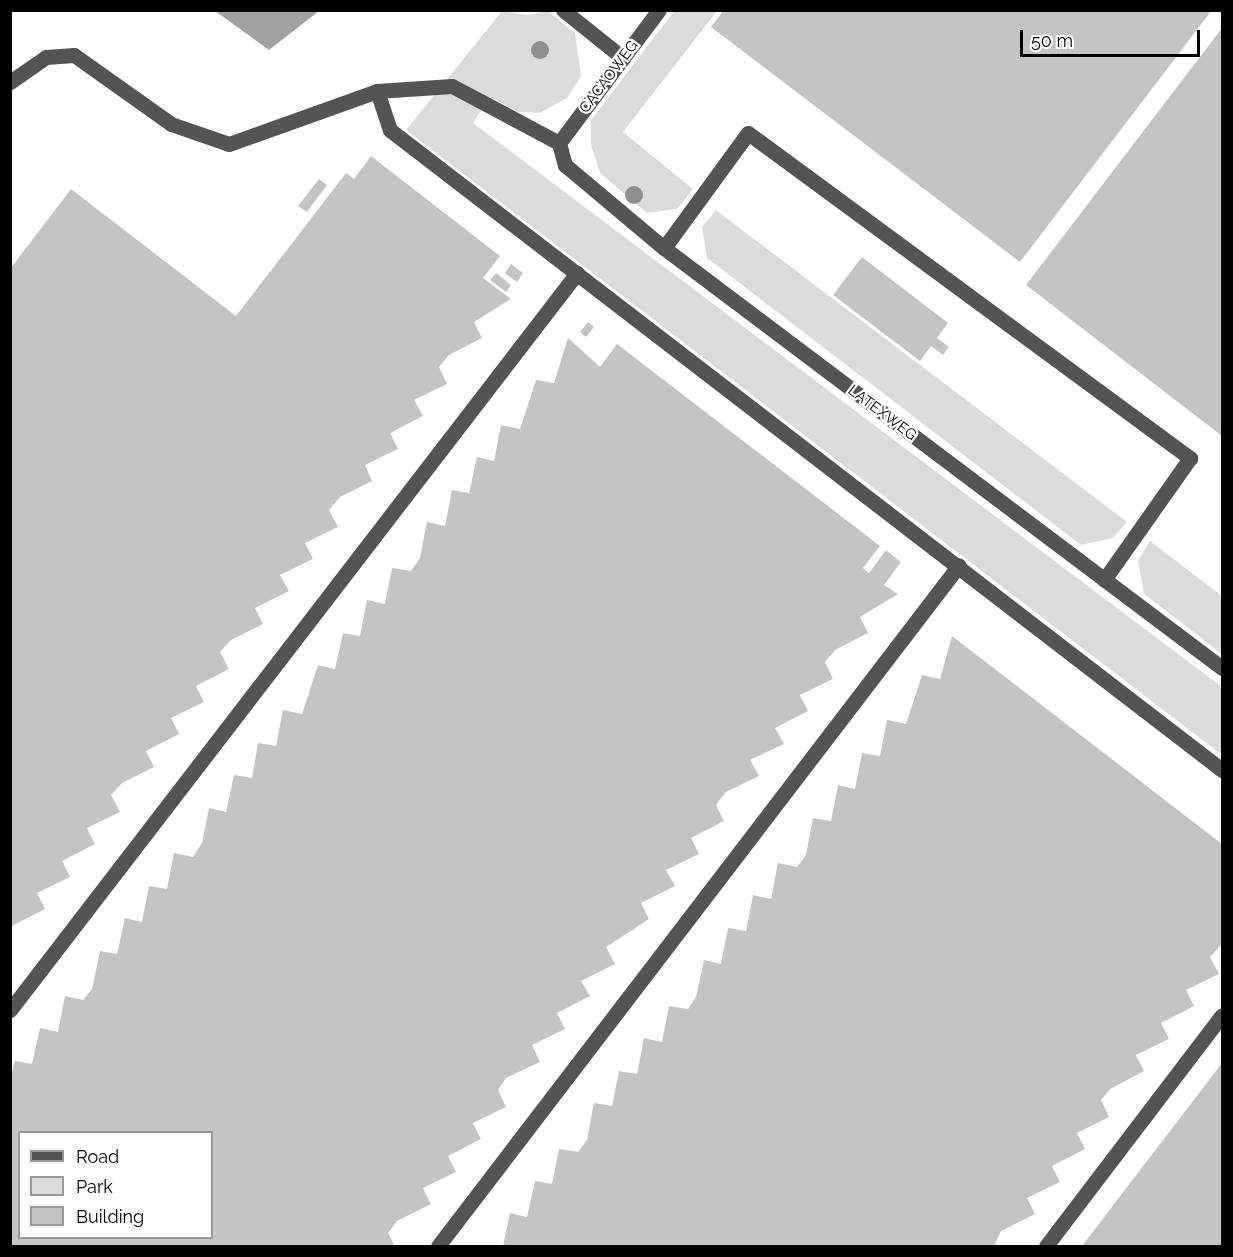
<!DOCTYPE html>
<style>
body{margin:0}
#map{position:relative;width:1233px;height:1257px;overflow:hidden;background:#fff;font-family:Raleway,sans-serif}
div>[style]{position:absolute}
.green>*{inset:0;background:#dbdbdb}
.water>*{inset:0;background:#a2a2a2}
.building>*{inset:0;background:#c4c4c4}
.minor>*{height:15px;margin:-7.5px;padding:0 7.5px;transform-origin:7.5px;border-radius:7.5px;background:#545454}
.trees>*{width:18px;height:18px;margin:-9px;border-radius:50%;background:#8e8e8e}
span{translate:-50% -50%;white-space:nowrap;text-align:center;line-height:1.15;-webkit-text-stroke:4.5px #fff;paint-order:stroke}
.street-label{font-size:15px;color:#000}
.frame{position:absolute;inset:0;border:12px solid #000;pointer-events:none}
.legend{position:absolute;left:18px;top:1131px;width:195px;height:108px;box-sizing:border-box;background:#fff;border:2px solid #999;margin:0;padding:8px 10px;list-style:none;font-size:18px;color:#000}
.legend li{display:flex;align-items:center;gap:12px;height:30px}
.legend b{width:30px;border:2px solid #999}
.scale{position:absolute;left:1020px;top:30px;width:180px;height:27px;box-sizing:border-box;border:3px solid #000;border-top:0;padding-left:8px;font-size:18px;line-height:21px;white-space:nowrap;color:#000;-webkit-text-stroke:4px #fff;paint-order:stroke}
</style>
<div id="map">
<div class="green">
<i style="clip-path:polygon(675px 10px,717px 11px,623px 132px,693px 189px,677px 209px,647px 213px,600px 173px,591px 145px,591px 120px)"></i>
<i style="clip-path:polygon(502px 11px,527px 15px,548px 11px,575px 33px,581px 76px,567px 98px,540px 113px,518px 112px,490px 97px,473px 123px,1222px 687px,1222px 755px,406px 130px)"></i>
<i style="clip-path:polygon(716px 210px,1127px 522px,1113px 538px,1081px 545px,707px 258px,702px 227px)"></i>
<i style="clip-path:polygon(1150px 541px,1222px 596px,1222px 654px,1144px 594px,1138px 561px)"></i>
</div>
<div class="water">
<i style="clip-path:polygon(215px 11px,318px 10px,319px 11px,269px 50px)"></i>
</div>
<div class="building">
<i style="clip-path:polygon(724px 10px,1212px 10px,1020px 262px,711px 27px)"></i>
<i style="clip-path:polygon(1222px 28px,1222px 436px,1026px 285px)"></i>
<i style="clip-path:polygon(371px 156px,500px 256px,483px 278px,511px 299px,474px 322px,482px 338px,449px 355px,439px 367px,447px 384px,414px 400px,423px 416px,390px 433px,398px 449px,365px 465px,372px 481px,340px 497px,329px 510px,338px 527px,305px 543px,313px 559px,280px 575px,289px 591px,255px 608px,263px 624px,231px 640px,220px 652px,229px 669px,196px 686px,204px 702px,171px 718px,179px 734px,146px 751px,154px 767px,122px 783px,111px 795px,120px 812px,87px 828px,95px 844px,62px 861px,70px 877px,37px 893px,45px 909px,10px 927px,10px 269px,71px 189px,236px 316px,346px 173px,354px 179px)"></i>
<i style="clip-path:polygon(319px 179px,327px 185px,307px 212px,298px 206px)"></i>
<i style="clip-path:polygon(862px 257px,948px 323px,937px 338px,949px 347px,943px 355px,931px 346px,920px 361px,833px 295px)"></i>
<i style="clip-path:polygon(511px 264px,523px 273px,517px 282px,505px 273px)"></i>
<i style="clip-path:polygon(496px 273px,511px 285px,506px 292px,490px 280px)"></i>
<i style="clip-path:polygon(588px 322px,594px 327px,586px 337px,580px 332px)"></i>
<i style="clip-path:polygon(evenodd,568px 338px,600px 367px,617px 344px,880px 546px,863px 568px,869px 573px,886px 550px,901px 562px,884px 585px,898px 594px,860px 617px,868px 633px,835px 650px,825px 662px,833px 679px,800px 695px,808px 711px,775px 728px,784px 744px,750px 760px,759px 776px,726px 792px,716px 805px,724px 821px,691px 838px,699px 854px,666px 870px,675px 886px,641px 903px,649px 919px,606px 947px,615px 964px,581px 981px,590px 996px,557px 1013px,565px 1029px,532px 1045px,540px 1062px,506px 1078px,498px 1090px,506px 1107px,473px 1123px,481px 1139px,448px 1156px,456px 1172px,423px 1188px,431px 1204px,397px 1221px,388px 1233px,395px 1246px,10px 1246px,10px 1079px,15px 1061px,32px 1064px,40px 1028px,58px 1032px,65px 996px,83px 1000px,92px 989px,100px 951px,117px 954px,125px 918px,142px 922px,149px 886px,167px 889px,174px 853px,193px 857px,202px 843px,209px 808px,226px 812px,234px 775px,252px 778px,258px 743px,276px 746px,283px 710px,302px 714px,318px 665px,335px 669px,343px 633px,360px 636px,367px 600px,385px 604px,392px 568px,411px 571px,420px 558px,427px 522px,445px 526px,452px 490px,469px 493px,477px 457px,494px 461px,501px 425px,520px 429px,536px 380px,554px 383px,568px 338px,20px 1132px,212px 1132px,212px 1238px,20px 1238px,20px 1132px)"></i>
<i style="clip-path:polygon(952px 636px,1222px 844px,1222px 944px,1210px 957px,1219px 974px,1186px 990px,1194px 1006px,1161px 1023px,1169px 1039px,1136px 1055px,1144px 1071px,1110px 1089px,1101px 1100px,1109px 1117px,1077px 1133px,1085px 1149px,1052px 1166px,1060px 1182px,1027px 1198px,1035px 1214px,1001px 1231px,994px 1246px,503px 1246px,510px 1213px,527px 1217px,535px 1181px,552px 1184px,559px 1149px,578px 1152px,587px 1140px,594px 1103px,612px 1106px,619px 1071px,637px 1074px,644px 1038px,662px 1042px,669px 1006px,688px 1009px,696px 997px,704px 960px,721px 964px,728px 928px,746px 931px,753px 895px,771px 899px,778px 863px,797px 867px,806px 855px,813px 818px,831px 821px,838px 785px,855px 789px,862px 753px,880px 756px,887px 720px,906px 724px,922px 675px,940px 679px)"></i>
<i style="clip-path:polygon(1222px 1063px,1222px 1246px,1082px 1246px)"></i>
</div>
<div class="minor">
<i style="left:563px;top:10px;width:77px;rotate:38.7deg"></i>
<i style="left:10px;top:82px;width:44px;rotate:-34.8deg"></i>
<i style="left:46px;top:57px;width:28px;rotate:-4deg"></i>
<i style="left:74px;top:55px;width:119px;rotate:35.4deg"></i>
<i style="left:171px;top:124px;width:61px;rotate:19deg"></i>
<i style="left:229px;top:144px;width:157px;rotate:-19.7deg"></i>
<i style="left:377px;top:91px;width:75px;rotate:-3.8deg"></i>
<i style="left:452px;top:86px;width:121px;rotate:28deg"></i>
<i style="left:377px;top:91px;width:41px;rotate:71.6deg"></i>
<i style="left:390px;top:130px;width:1050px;rotate:37.57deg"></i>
<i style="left:559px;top:143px;width:23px;rotate:75deg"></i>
<i style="left:565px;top:165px;width:129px;rotate:40deg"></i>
<i style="left:664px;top:248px;width:698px;rotate:36.97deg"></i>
<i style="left:559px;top:143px;width:166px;rotate:-53.1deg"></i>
<i style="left:664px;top:248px;width:142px;rotate:-53.9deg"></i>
<i style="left:748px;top:133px;width:549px;rotate:36.33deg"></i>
<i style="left:1190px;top:458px;width:149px;rotate:125.2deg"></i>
<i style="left:10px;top:1010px;width:930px;rotate:-52.43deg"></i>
<i style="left:438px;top:1246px;width:857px;rotate:-52.58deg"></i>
<i style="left:1046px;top:1246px;width:290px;rotate:-52.7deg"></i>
</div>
<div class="trees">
<i style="left:540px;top:50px"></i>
<i style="left:634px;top:195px"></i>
</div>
<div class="street-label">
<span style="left:609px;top:77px;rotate:-53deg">CACAOWEG</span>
<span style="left:882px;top:413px;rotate:37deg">LATEXWEG</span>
</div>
<div class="frame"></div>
<ul class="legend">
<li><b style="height:8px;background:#545454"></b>Road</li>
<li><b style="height:16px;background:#dbdbdb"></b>Park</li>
<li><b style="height:16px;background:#c4c4c4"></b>Building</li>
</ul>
<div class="scale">50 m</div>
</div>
